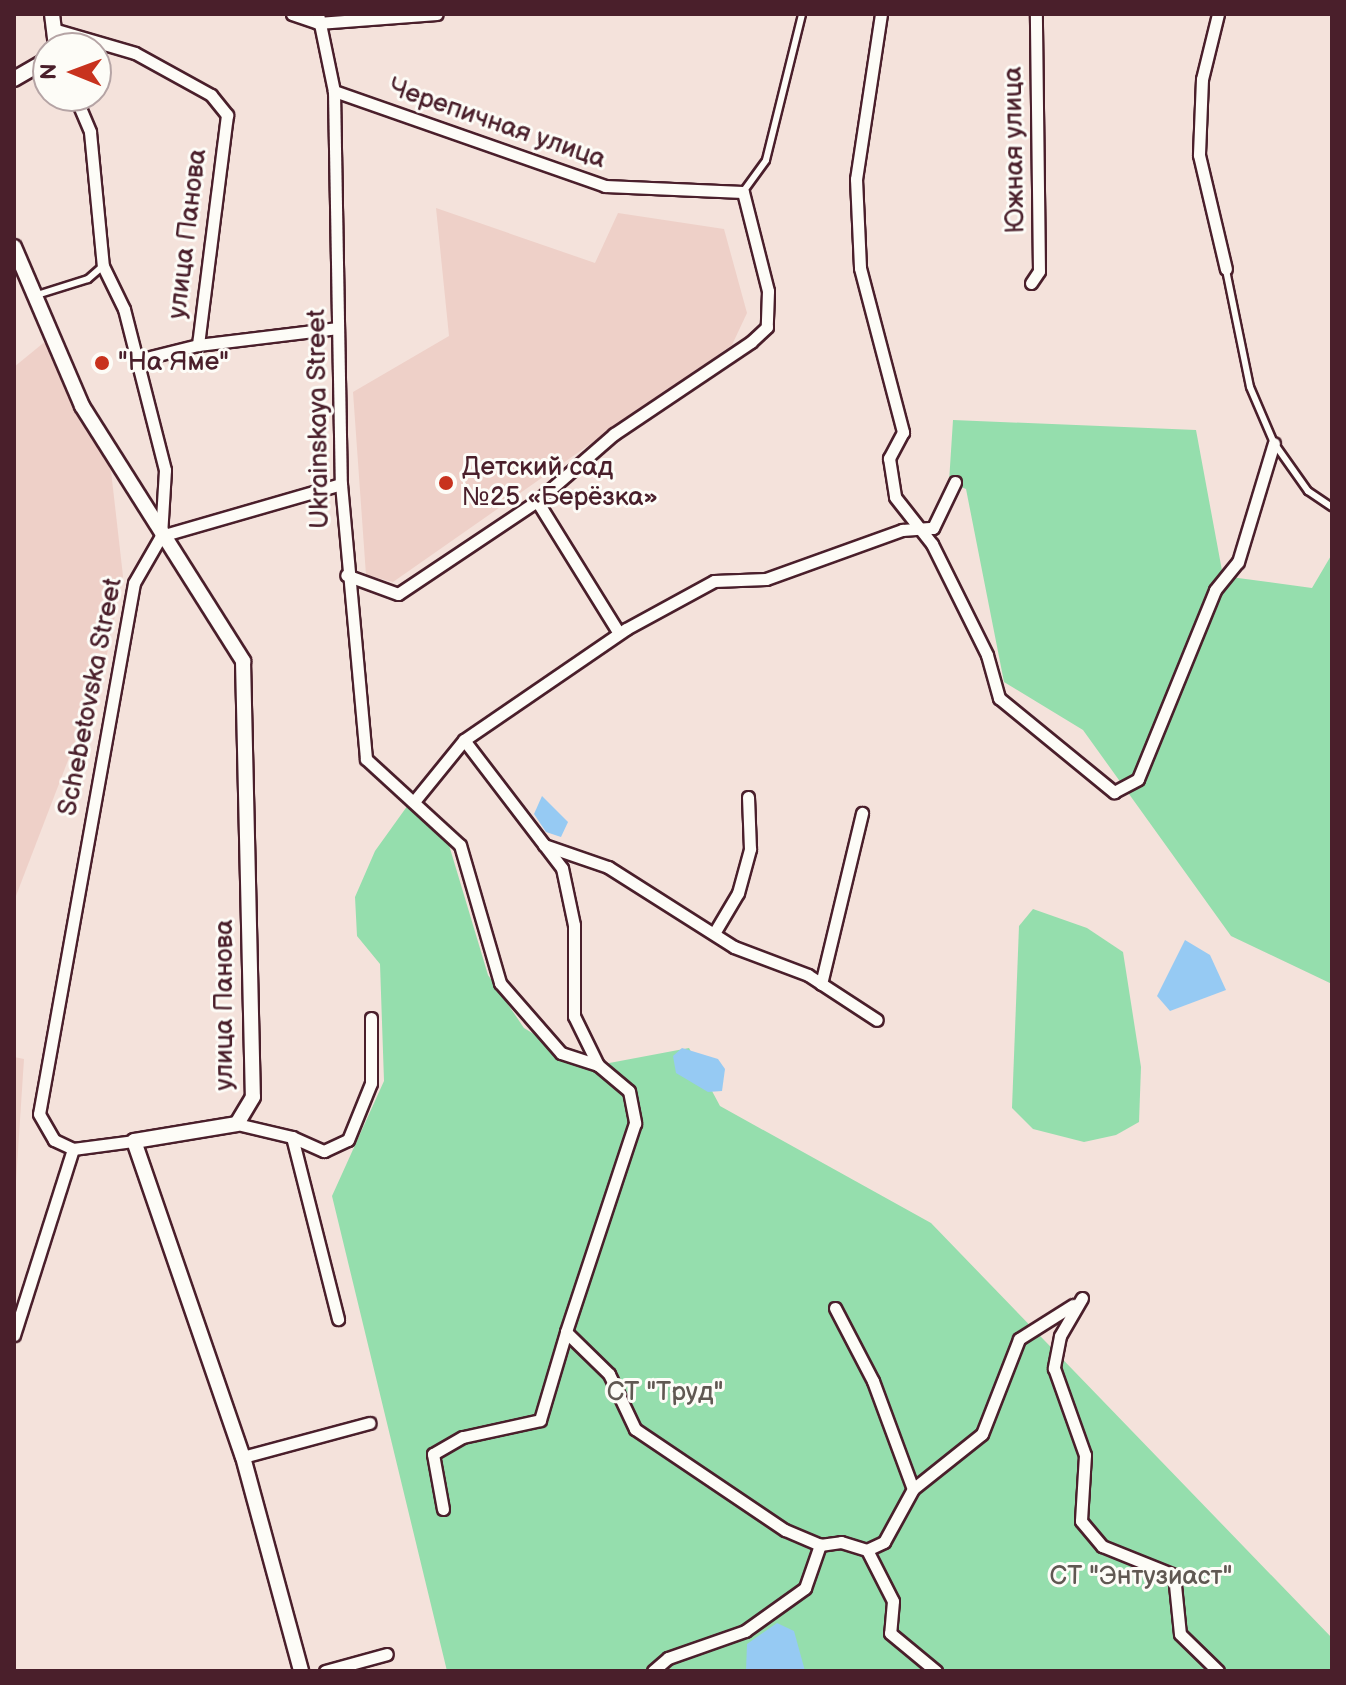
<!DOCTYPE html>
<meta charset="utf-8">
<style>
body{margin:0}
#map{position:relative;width:1346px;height:1685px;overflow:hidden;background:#f4e2db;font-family:"Balsamiq Sans",sans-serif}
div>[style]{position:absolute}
.built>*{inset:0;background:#eed0c8}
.green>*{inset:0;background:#95dead}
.water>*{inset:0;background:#96caf3}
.roads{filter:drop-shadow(2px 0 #4a1f2b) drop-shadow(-2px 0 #4a1f2b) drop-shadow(0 2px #4a1f2b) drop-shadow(0 -2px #4a1f2b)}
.service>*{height:6px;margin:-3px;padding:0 3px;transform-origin:3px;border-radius:3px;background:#fdfcf7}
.minor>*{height:11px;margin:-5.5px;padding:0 5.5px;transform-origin:5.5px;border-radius:5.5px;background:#fdfcf7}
.tertiary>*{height:14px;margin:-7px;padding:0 7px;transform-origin:7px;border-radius:7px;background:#fdfcf7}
.dots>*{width:22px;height:22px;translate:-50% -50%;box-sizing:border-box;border:4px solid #fdfcf7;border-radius:50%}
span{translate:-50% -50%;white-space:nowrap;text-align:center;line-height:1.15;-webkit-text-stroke:6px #fdfcf7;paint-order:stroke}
.street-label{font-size:26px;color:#4a1f2b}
.poi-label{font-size:26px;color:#4a1f2b}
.left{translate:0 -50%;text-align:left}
.park-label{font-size:26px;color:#605852}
.frame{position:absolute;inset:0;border:16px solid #4a1f2b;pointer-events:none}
.north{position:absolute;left:32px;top:32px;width:80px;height:80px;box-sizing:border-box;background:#fdfcf7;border:2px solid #b5a4a5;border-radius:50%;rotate:271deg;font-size:22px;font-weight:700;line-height:32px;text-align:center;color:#4a1f2b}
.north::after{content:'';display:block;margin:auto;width:28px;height:36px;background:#c8321e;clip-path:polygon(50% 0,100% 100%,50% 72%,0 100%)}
</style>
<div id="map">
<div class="built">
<i style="clip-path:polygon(436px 208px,595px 263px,618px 213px,724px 229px,747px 313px,732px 345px,393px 582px,366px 575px,353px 392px,449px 336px)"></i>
<i style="clip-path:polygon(47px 340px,111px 471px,123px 576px,105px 664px,14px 901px,14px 367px)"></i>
<i style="clip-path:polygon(14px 1057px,24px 1059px,14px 1212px)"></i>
</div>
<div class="green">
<i style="clip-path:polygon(953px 420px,1196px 430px,1223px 576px,1312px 588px,1332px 554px,1332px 984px,1231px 936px,1083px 730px,1004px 682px,966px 489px,949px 482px)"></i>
<i style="clip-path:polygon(408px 805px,449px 845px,488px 975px,524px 1028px,588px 1067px,689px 1048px,720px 1106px,931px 1223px,1332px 1638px,1332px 1671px,447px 1671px,332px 1196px,384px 1081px,380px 964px,357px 936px,355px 897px,375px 851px)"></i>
<i style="clip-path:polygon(1033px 909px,1087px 928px,1123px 952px,1141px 1067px,1139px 1122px,1116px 1135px,1084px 1142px,1033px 1129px,1012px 1108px,1019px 926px)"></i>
</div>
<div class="water">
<i style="clip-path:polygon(542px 796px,568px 822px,561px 837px,546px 832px,534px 814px)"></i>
<i style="clip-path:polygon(1185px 940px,1210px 955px,1226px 990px,1170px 1011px,1157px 996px)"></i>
<i style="clip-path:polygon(682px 1048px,718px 1059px,725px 1069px,722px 1091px,708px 1092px,676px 1073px,673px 1056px)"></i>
<i style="clip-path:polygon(777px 1623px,794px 1631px,805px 1671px,746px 1671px,747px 1644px)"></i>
</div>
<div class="roads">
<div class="service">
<i style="left:743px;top:192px;width:39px;rotate:-54deg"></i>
<i style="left:766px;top:160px;width:150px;rotate:-76.1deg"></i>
<i style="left:1226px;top:270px;width:119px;rotate:78.4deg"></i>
<i style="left:1250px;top:387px;width:61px;rotate:66.8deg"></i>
<i style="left:1274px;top:443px;width:59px;rotate:54.7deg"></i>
<i style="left:1308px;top:491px;width:29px;rotate:34deg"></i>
<i style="left:37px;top:295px;width:53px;rotate:-17.4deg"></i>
<i style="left:88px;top:279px;width:20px;rotate:-41deg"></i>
</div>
<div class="minor">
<i style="left:292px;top:14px;width:28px;rotate:19deg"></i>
<i style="left:318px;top:23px;width:119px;rotate:-4.3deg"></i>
<i style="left:318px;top:14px;width:79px;rotate:78.3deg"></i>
<i style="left:334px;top:91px;width:393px;rotate:89deg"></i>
<i style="left:341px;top:484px;width:276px;rotate:84.8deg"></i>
<i style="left:366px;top:759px;width:127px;rotate:42.5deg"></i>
<i style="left:460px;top:845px;width:144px;rotate:73.8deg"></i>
<i style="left:500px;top:983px;width:93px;rotate:48.9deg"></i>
<i style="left:561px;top:1053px;width:39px;rotate:18deg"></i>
<i style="left:598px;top:1065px;width:40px;rotate:40deg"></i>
<i style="left:629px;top:1091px;width:33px;rotate:79deg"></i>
<i style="left:635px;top:1123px;width:220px;rotate:108.3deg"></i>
<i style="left:566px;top:1332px;width:60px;rotate:44.3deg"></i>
<i style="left:609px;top:1374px;width:61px;rotate:64.7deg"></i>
<i style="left:635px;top:1429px;width:181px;rotate:34deg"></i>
<i style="left:785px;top:1530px;width:38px;rotate:23deg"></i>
<i style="left:881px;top:14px;width:167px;rotate:98.6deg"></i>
<i style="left:856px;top:179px;width:89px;rotate:87.4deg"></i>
<i style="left:860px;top:268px;width:170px;rotate:75.3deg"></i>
<i style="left:903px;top:432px;width:30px;rotate:118deg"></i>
<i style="left:889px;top:458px;width:39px;rotate:81deg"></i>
<i style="left:895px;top:497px;width:60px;rotate:51.8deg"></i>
<i style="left:932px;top:544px;width:124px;rotate:63.6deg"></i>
<i style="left:987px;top:655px;width:45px;rotate:74.4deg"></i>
<i style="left:999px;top:698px;width:149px;rotate:39.3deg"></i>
<i style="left:1114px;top:792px;width:27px;rotate:-28deg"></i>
<i style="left:1138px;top:779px;width:204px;rotate:-67.8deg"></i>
<i style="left:1215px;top:590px;width:36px;rotate:-51deg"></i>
<i style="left:1238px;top:562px;width:124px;rotate:-73.2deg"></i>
<i style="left:1218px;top:14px;width:67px;rotate:103.8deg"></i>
<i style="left:1202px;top:79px;width:76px;rotate:92.3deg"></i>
<i style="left:1199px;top:155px;width:117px;rotate:76.7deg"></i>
<i style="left:53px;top:29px;width:85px;rotate:16.3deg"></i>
<i style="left:135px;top:53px;width:87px;rotate:28.9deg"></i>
<i style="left:211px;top:95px;width:26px;rotate:51deg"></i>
<i style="left:227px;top:115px;width:232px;rotate:97.2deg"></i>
<i style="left:198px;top:345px;width:62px;rotate:166deg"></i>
<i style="left:334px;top:91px;width:287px;rotate:19.3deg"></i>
<i style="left:605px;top:186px;width:138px;rotate:2.5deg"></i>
<i style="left:743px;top:192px;width:102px;rotate:75.8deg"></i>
<i style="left:768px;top:291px;width:36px;rotate:92deg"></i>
<i style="left:767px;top:327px;width:22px;rotate:137deg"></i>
<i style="left:751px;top:342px;width:165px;rotate:146.1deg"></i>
<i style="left:614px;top:434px;width:102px;rotate:139deg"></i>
<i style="left:537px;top:501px;width:167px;rotate:146.2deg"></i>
<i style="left:398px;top:594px;width:55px;rotate:-159.9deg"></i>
<i style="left:75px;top:96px;width:39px;rotate:67deg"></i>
<i style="left:90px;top:132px;width:135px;rotate:84.5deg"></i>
<i style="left:103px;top:266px;width:48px;rotate:64deg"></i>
<i style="left:124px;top:309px;width:166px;rotate:75.7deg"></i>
<i style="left:165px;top:470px;width:66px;rotate:93.5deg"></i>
<i style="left:161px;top:536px;width:54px;rotate:119.9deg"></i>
<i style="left:134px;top:583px;width:539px;rotate:100.14deg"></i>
<i style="left:39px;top:1114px;width:30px;rotate:60deg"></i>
<i style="left:54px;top:1140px;width:21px;rotate:25deg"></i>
<i style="left:73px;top:1149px;width:62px;rotate:-7.5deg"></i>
<i style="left:1031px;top:283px;width:14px;rotate:-56deg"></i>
<i style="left:1039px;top:271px;width:257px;rotate:-90.7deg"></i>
<i style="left:198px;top:345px;width:141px;rotate:-6.9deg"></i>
<i style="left:537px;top:501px;width:155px;rotate:58.2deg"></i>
<i style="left:161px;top:536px;width:187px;rotate:-16.1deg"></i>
<i style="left:464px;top:740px;width:161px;rotate:52.6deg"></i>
<i style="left:562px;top:868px;width:58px;rotate:78.1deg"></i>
<i style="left:574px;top:925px;width:91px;rotate:90deg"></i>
<i style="left:574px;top:1016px;width:55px;rotate:63.9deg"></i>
<i style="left:416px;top:799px;width:76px;rotate:-50.9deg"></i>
<i style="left:464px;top:740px;width:196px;rotate:-34.4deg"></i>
<i style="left:626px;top:629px;width:100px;rotate:-28.6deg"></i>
<i style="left:714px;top:581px;width:52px;rotate:-2.2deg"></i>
<i style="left:766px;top:579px;width:145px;rotate:-19.8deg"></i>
<i style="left:902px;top:530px;width:31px;rotate:-4deg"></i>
<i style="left:933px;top:528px;width:51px;rotate:-64.4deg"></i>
<i style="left:544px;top:845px;width:68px;rotate:19deg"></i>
<i style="left:608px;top:867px;width:149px;rotate:32.4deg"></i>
<i style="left:734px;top:947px;width:79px;rotate:20.7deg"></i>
<i style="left:808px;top:975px;width:82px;rotate:33.1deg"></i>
<i style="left:716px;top:930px;width:43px;rotate:-59.3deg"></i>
<i style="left:738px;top:893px;width:46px;rotate:-74.7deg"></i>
<i style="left:750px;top:849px;width:52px;rotate:-92.2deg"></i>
<i style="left:821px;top:984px;width:176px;rotate:-76.5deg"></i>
<i style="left:237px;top:1124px;width:57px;rotate:13.3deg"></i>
<i style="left:292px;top:1137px;width:188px;rotate:75.8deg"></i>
<i style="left:292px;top:1137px;width:35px;rotate:24deg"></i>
<i style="left:324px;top:1151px;width:26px;rotate:-25deg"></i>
<i style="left:348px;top:1140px;width:61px;rotate:-68deg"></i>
<i style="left:371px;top:1083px;width:65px;rotate:-90deg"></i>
<i style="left:1082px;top:1298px;width:44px;rotate:120.1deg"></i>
<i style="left:1060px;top:1336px;width:33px;rotate:101deg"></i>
<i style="left:1054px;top:1368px;width:92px;rotate:70.4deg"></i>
<i style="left:1085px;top:1455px;width:66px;rotate:93.5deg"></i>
<i style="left:1081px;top:1521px;width:33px;rotate:50deg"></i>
<i style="left:1102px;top:1546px;width:78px;rotate:21.9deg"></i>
<i style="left:1174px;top:1575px;width:59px;rotate:84.2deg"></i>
<i style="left:1180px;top:1634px;width:53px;rotate:44.2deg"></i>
<i style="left:835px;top:1308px;width:82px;rotate:62.5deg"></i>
<i style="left:873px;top:1381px;width:115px;rotate:69.7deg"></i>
<i style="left:913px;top:1489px;width:60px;rotate:118.7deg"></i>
<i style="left:884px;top:1542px;width:19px;rotate:155deg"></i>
<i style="left:14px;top:1335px;width:195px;rotate:-72.4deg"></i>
<i style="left:243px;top:1457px;width:131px;rotate:-15.1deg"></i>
<i style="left:913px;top:1489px;width:88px;rotate:-38.6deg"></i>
<i style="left:982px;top:1434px;width:102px;rotate:-68.7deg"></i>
<i style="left:1019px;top:1339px;width:64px;rotate:-32.2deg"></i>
<i style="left:443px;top:1509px;width:56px;rotate:-100.3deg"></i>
<i style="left:433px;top:1454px;width:34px;rotate:-30deg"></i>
<i style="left:463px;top:1437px;width:79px;rotate:-12.4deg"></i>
<i style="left:540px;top:1420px;width:92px;rotate:-73.5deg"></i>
<i style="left:325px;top:1671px;width:64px;rotate:-15.3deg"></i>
<i style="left:653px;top:1671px;width:20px;rotate:-41deg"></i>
<i style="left:668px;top:1658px;width:82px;rotate:-19.3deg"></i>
<i style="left:745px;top:1631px;width:74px;rotate:-35.6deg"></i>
<i style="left:805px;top:1588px;width:46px;rotate:-70.8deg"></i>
<i style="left:820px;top:1545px;width:21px;rotate:-8deg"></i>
<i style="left:841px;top:1542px;width:27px;rotate:17deg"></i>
<i style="left:867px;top:1550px;width:57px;rotate:63deg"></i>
<i style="left:893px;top:1601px;width:32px;rotate:95deg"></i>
<i style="left:890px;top:1633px;width:60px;rotate:39.6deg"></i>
</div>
<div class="tertiary">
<i style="left:52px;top:14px;width:34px;rotate:83deg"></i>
<i style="left:14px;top:79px;width:39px;rotate:-30deg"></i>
<i style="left:14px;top:247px;width:173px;rotate:66.8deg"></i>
<i style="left:82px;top:406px;width:302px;rotate:57.7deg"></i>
<i style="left:243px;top:661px;width:436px;rotate:88.7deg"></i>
<i style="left:253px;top:1097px;width:31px;rotate:121deg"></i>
<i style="left:237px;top:1124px;width:104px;rotate:170.6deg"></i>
<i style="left:134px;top:1141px;width:334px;rotate:71deg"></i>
<i style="left:243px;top:1457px;width:222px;rotate:74.8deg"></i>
</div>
</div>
<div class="dots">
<i style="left:102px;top:363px;background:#c8321e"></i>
<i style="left:446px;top:483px;background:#c8321e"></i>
</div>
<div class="street-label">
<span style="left:497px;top:124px;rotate:19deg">Черепичная улица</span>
<span style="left:1015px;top:150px;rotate:-91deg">Южная улица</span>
<span style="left:188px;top:234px;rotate:-83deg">улица Панова</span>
<span style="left:319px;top:419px;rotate:-91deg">Ukrainskaya Street</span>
<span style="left:91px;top:697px;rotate:-79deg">Schebetovska Street</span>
<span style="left:225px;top:1005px;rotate:-90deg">улица Панова</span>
</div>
<div class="poi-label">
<span class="left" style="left:118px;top:363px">"На Яме"</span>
<span class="left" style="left:462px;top:483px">Детский сад<br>№25 «Берёзка»</span>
</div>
<div class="park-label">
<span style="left:665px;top:1393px">СТ "Труд"</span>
<span style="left:1141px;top:1577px">СТ "Энтузиаст"</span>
</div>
<div class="frame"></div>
<div class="north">N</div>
</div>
